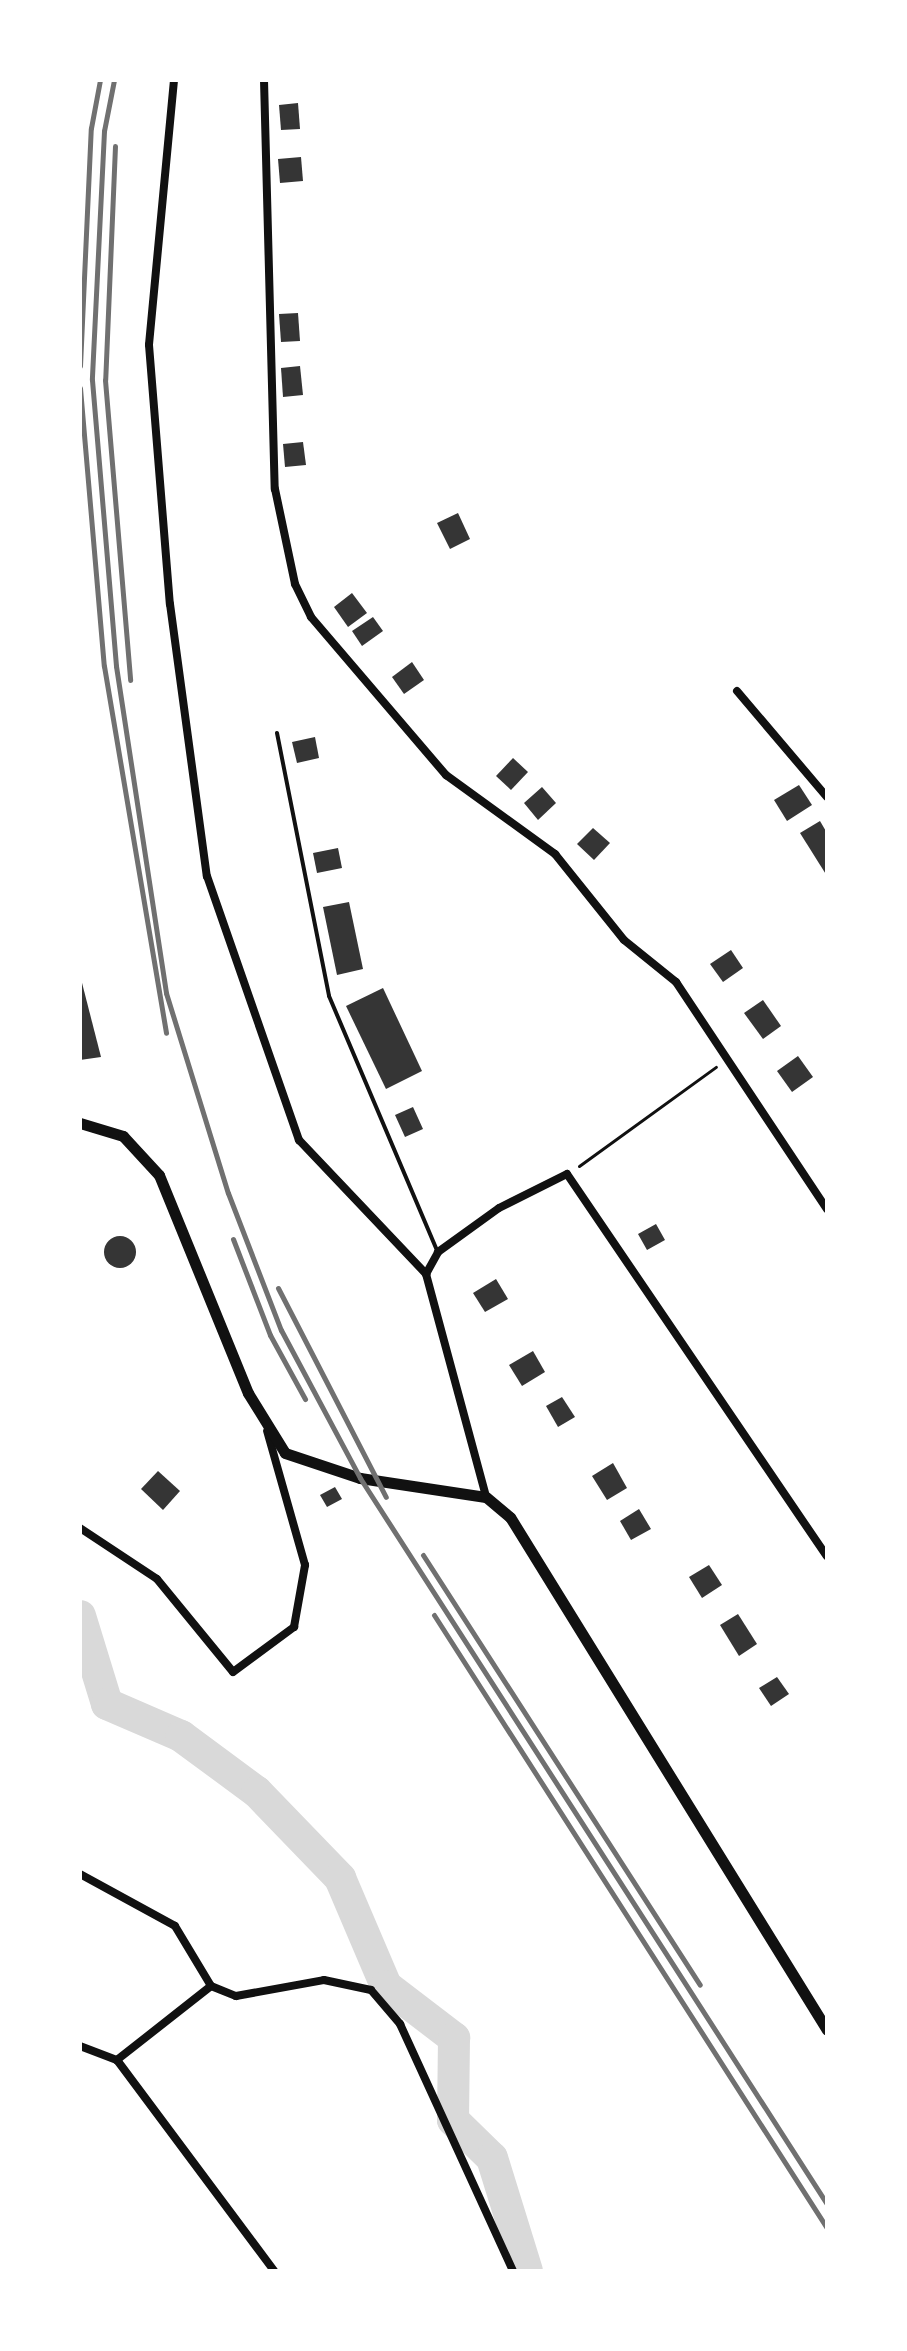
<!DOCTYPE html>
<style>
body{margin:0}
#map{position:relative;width:907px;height:2351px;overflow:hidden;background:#fff;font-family:Bitter,serif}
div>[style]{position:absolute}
.river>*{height:32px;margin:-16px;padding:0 16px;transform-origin:16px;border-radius:16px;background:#d9d9d9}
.building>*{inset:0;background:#353535}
.round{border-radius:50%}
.path>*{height:3px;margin:-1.5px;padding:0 1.5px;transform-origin:1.5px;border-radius:1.5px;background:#111}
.service>*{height:4px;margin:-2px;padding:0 2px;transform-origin:2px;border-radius:2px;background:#111}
.minor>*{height:8px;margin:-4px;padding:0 4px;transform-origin:4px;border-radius:4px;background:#111}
.tertiary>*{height:11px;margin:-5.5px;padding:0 5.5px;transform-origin:5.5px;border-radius:5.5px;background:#111}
.rail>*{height:5px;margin:-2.5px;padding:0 2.5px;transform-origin:2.5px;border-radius:2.5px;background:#707070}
span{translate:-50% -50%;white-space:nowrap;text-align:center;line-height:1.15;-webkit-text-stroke:8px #fff;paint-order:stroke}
.frame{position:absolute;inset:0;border:82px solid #fff;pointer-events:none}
</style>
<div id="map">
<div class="river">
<i style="left:80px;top:1616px;width:92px;rotate:72.9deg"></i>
<i style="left:107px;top:1704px;width:81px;rotate:23.4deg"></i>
<i style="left:181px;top:1736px;width:94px;rotate:36.4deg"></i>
<i style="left:257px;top:1792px;width:120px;rotate:46deg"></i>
<i style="left:340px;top:1878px;width:117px;rotate:66.9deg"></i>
<i style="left:386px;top:1986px;width:86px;rotate:37.4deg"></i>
<i style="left:454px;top:2038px;width:82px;rotate:90.7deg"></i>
<i style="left:453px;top:2120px;width:54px;rotate:44.3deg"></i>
<i style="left:492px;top:2158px;width:118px;rotate:72.8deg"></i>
</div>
<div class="building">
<i style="clip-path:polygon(298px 103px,300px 129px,281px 130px,279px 105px)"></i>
<i style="clip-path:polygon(301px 157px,303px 181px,280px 183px,278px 159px)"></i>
<i style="clip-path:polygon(298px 313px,300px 341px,281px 342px,279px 314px)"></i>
<i style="clip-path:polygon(300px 366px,303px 395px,283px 397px,281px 368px)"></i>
<i style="clip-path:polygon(303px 442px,306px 465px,285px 467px,283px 444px)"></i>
<i style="clip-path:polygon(458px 513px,470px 539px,450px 549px,437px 523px)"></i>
<i style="clip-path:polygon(352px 593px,367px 613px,348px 627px,334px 607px)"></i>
<i style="clip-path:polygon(373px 617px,383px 631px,362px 646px,352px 631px)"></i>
<i style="clip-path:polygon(412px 662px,424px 680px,404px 694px,392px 677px)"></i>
<i style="clip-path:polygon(315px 737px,319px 758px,297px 763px,292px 742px)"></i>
<i style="clip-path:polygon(513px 758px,528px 772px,511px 790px,496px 776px)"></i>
<i style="clip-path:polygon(799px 785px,812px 805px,787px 821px,774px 800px)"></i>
<i style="clip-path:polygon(542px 787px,556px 803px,538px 820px,524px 803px)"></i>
<i style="clip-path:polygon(820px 821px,827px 833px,827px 876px,800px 833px)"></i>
<i style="clip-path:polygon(593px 828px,610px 843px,594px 860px,577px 844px)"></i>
<i style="clip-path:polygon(338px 848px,342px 868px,317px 873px,313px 853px)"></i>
<i style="clip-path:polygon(349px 902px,363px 969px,337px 975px,323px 907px)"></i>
<i style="clip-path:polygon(731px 950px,743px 968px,723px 982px,710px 964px)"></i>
<i style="clip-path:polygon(80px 975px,101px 1057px,80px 1060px)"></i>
<i style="clip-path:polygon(383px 988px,422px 1071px,386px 1089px,346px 1006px)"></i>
<i style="clip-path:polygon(763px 1000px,781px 1026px,763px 1039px,744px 1013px)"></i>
<i style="clip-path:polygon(798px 1056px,813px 1077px,792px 1092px,777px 1071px)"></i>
<i style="clip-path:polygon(413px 1107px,423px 1129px,405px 1137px,395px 1115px)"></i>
<i style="clip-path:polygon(656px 1224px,665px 1240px,647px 1250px,638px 1234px)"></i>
<i class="round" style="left:104px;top:1236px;width:32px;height:32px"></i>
<i style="clip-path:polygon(496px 1279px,508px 1299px,485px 1312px,473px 1293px)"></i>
<i style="clip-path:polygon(533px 1351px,545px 1372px,522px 1386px,509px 1365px)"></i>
<i style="clip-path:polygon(562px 1397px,575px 1417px,558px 1427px,546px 1406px)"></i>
<i style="clip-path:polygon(613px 1463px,627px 1488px,607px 1500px,592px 1476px)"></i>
<i style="clip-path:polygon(158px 1471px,180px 1491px,163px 1510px,141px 1489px)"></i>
<i style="clip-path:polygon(335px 1487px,342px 1499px,327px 1507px,320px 1495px)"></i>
<i style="clip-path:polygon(639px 1509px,651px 1529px,631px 1540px,620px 1521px)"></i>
<i style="clip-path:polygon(709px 1565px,722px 1585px,702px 1598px,689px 1577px)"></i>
<i style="clip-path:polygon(738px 1614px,757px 1644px,739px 1656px,720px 1625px)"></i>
<i style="clip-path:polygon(777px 1677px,789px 1694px,771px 1706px,759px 1688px)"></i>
</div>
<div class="path">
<i style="left:579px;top:1166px;width:169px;rotate:-35.9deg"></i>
</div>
<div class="service">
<i style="left:277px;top:733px;width:268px;rotate:78.8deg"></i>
<i style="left:329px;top:996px;width:276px;rotate:67deg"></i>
</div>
<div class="minor">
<i style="left:174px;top:80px;width:266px;rotate:95.4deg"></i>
<i style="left:149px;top:345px;width:260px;rotate:85.4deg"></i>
<i style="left:170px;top:604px;width:275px;rotate:82.3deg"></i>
<i style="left:207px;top:876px;width:280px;rotate:70.8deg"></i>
<i style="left:299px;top:1140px;width:185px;rotate:46.5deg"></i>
<i style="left:426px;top:1274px;width:231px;rotate:74.9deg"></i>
<i style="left:264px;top:80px;width:409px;rotate:88.5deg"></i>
<i style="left:275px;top:489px;width:97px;rotate:78.1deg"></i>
<i style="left:295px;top:584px;width:37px;rotate:64deg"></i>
<i style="left:311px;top:617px;width:208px;rotate:49.5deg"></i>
<i style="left:446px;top:775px;width:135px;rotate:35.9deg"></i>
<i style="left:555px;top:854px;width:110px;rotate:51.3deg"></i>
<i style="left:624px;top:940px;width:67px;rotate:38.9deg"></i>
<i style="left:676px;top:982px;width:273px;rotate:56.4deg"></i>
<i style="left:737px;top:691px;width:139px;rotate:49.7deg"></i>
<i style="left:426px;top:1274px;width:25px;rotate:-61deg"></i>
<i style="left:438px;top:1252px;width:75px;rotate:-35.8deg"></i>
<i style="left:499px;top:1208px;width:76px;rotate:-26.6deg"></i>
<i style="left:567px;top:1174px;width:462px;rotate:55.8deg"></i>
<i style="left:80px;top:1528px;width:92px;rotate:33.5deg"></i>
<i style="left:157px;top:1579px;width:120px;rotate:50.7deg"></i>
<i style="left:233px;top:1672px;width:76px;rotate:-36.4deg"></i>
<i style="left:294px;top:1627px;width:63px;rotate:-79.9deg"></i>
<i style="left:305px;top:1565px;width:139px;rotate:-105.8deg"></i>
<i style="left:80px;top:1874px;width:108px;rotate:28.7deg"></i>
<i style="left:175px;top:1926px;width:70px;rotate:59deg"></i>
<i style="left:211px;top:1986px;width:120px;rotate:141.8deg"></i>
<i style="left:117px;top:2060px;width:263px;rotate:53.3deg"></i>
<i style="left:211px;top:1986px;width:27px;rotate:22deg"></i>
<i style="left:236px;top:1996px;width:89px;rotate:-10.3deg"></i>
<i style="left:324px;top:1980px;width:48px;rotate:12deg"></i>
<i style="left:371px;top:1990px;width:45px;rotate:49.5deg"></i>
<i style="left:400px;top:2024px;width:272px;rotate:65.4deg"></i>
<i style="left:80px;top:2046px;width:40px;rotate:21deg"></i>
</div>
<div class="tertiary">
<i style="left:80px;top:1123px;width:45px;rotate:16.8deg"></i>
<i style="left:123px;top:1136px;width:53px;rotate:47.3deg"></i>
<i style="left:159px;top:1175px;width:235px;rotate:67.8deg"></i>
<i style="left:248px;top:1393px;width:70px;rotate:58.3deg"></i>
<i style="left:285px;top:1453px;width:79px;rotate:18.4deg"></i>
<i style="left:360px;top:1478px;width:127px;rotate:8.6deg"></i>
<i style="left:486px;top:1497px;width:31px;rotate:40deg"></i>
<i style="left:510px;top:1517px;width:603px;rotate:58.29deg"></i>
</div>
<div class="rail">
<i style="left:114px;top:80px;width:52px;rotate:101.1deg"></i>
<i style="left:104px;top:131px;width:249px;rotate:92.8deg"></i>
<i style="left:92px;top:380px;width:287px;rotate:85.2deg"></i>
<i style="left:116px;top:666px;width:331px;rotate:81.3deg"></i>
<i style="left:166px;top:993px;width:209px;rotate:72.8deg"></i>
<i style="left:228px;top:1193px;width:147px;rotate:68.9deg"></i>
<i style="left:281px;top:1330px;width:168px;rotate:61.9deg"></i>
<i style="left:360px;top:1478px;width:863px;rotate:57.25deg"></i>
<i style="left:115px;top:146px;width:234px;rotate:92.4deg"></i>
<i style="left:105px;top:380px;width:301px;rotate:85.2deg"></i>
<i style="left:80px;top:366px;width:238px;rotate:-87.4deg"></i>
<i style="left:91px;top:128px;width:49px;rotate:-79.4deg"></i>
<i style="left:80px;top:388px;width:279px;rotate:85.1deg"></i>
<i style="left:104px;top:666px;width:372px;rotate:80.4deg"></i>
<i style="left:233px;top:1239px;width:103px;rotate:68.9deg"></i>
<i style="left:270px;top:1335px;width:73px;rotate:61.3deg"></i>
<i style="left:278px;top:1288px;width:235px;rotate:62.7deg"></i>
<i style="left:423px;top:1555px;width:511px;rotate:57.21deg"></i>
<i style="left:434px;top:1615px;width:728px;rotate:57.34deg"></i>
</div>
<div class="frame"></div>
</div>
